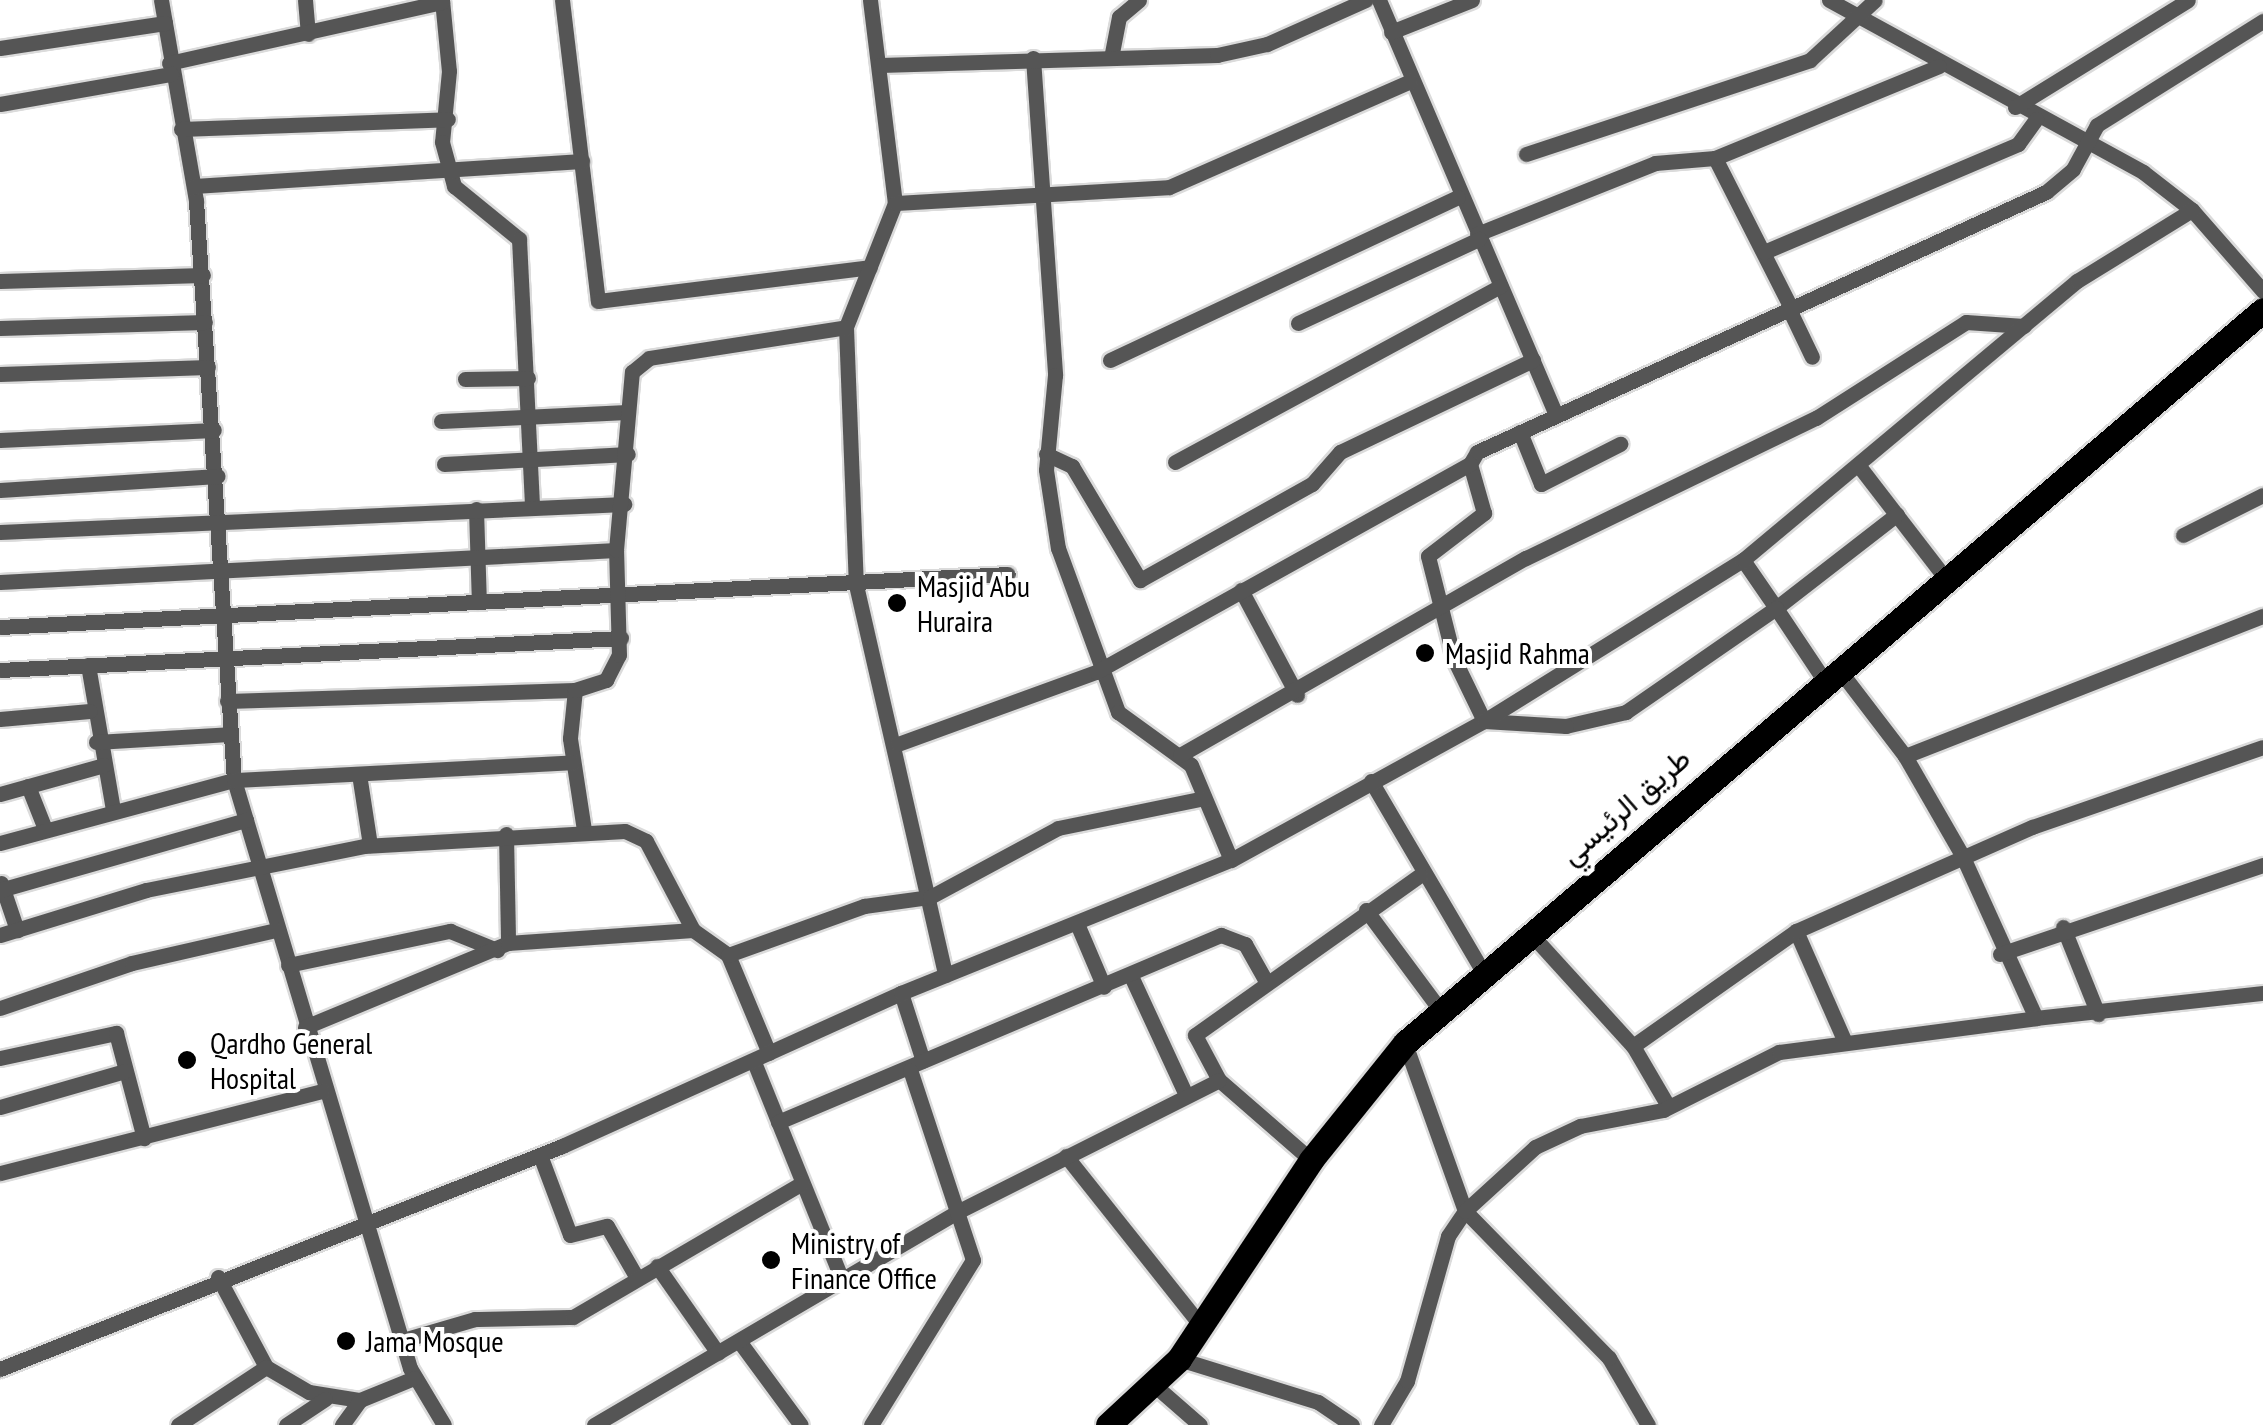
<!DOCTYPE html>
<meta charset="utf-8">
<style>
body{margin:0}
#map{position:relative;width:2263px;height:1425px;overflow:hidden;background:#fff;font-family:"PT Sans Narrow",Vazirmatn,sans-serif}
div>[style]{position:absolute}
.roads{filter:drop-shadow(2px 0 #dbdbdb) drop-shadow(-2px 0 #dbdbdb) drop-shadow(0 2px #dbdbdb) drop-shadow(0 -2px #dbdbdb)}
.street>*{height:15px;margin:-7.5px;padding:0 7.5px;transform-origin:7.5px;border-radius:7.5px;background:#555}
.primary>*{height:25px;margin:-12.5px;padding:0 12.5px;transform-origin:12.5px;border-radius:12.5px;background:#000}
.dots>*{width:28px;height:28px;translate:-50% -50%;box-sizing:border-box;border:5px solid #fff;border-radius:50%}
span{translate:-50% -50%;white-space:nowrap;text-align:center;line-height:1.15;-webkit-text-stroke:8px #fff;paint-order:stroke}
.poi-label{font-size:30px;color:#000}
.left{translate:0 -50%;text-align:left}
.street-label{font-size:30px;color:#000}
</style>
<div id="map">
<div class="roads">
<div class="street">
<i style="left:161px;top:0;width:204px;rotate:80.1deg"></i>
<i style="left:196px;top:201px;width:580px;rotate:86.25deg"></i>
<i style="left:234px;top:780px;width:614px;rotate:73.34deg"></i>
<i style="left:410px;top:1368px;width:66px;rotate:59.2deg"></i>
<i style="left:305px;top:0;width:34px;rotate:85deg"></i>
<i style="left:442px;top:0;width:71px;rotate:84.4deg"></i>
<i style="left:449px;top:71px;width:71px;rotate:95.6deg"></i>
<i style="left:442px;top:142px;width:46px;rotate:74.7deg"></i>
<i style="left:454px;top:186px;width:84px;rotate:39.2deg"></i>
<i style="left:519px;top:239px;width:267px;rotate:87.2deg"></i>
<i style="left:562px;top:0;width:303px;rotate:83.2deg"></i>
<i style="left:598px;top:301px;width:274px;rotate:-7.1deg"></i>
<i style="left:870px;top:0;width:205px;rotate:83deg"></i>
<i style="left:895px;top:203px;width:133px;rotate:111.6deg"></i>
<i style="left:846px;top:327px;width:258px;rotate:87.8deg"></i>
<i style="left:856px;top:585px;width:400px;rotate:77.1deg"></i>
<i style="left:1379px;top:0;width:448px;rotate:66.9deg"></i>
<i style="left:1829px;top:0;width:358px;rotate:28.7deg"></i>
<i style="left:2143px;top:172px;width:62px;rotate:37.8deg"></i>
<i style="left:2192px;top:210px;width:108px;rotate:48.8deg"></i>
<i style="left:1391px;top:32px;width:87px;rotate:-21.6deg"></i>
<i style="left:0;top:48px;width:167px;rotate:-8.6deg"></i>
<i style="left:1033px;top:58px;width:318px;rotate:86deg"></i>
<i style="left:1055px;top:375px;width:95px;rotate:95.4deg"></i>
<i style="left:1046px;top:470px;width:79px;rotate:81.3deg"></i>
<i style="left:1058px;top:548px;width:175px;rotate:69.9deg"></i>
<i style="left:1118px;top:712px;width:90px;rotate:36deg"></i>
<i style="left:1191px;top:765px;width:103px;rotate:67.2deg"></i>
<i style="left:1111px;top:58px;width:42px;rotate:-79deg"></i>
<i style="left:1119px;top:17px;width:26px;rotate:-40deg"></i>
<i style="left:169px;top:63px;width:280px;rotate:-12.6deg"></i>
<i style="left:880px;top:65px;width:337px;rotate:-1.7deg"></i>
<i style="left:1217px;top:55px;width:51px;rotate:-12.4deg"></i>
<i style="left:1267px;top:44px;width:108px;rotate:-24deg"></i>
<i style="left:0;top:104px;width:174px;rotate:-10deg"></i>
<i style="left:2015px;top:107px;width:203px;rotate:-31.7deg"></i>
<i style="left:181px;top:129px;width:267px;rotate:-2.1deg"></i>
<i style="left:1526px;top:154px;width:299px;rotate:-18.3deg"></i>
<i style="left:1810px;top:60px;width:88px;rotate:-42.7deg"></i>
<i style="left:1715px;top:158px;width:168px;rotate:63.1deg"></i>
<i style="left:194px;top:186px;width:389px;rotate:-3.7deg"></i>
<i style="left:895px;top:203px;width:274px;rotate:-3.3deg"></i>
<i style="left:1169px;top:187px;width:263px;rotate:-23.7deg"></i>
<i style="left:1477px;top:234px;width:192px;rotate:-21.7deg"></i>
<i style="left:1655px;top:163px;width:60px;rotate:-4.8deg"></i>
<i style="left:1715px;top:158px;width:242px;rotate:-22.3deg"></i>
<i style="left:1764px;top:252px;width:276px;rotate:-23deg"></i>
<i style="left:2018px;top:144px;width:31px;rotate:-54deg"></i>
<i style="left:0;top:281px;width:203px;rotate:-1.7deg"></i>
<i style="left:1789px;top:309px;width:53px;rotate:64.4deg"></i>
<i style="left:1298px;top:323px;width:200px;rotate:-24.9deg"></i>
<i style="left:0;top:328px;width:205px;rotate:-1.7deg"></i>
<i style="left:1110px;top:360px;width:384px;rotate:-25.1deg"></i>
<i style="left:0;top:374px;width:208px;rotate:-1.9deg"></i>
<i style="left:465px;top:379px;width:63px;rotate:-0.9deg"></i>
<i style="left:441px;top:421px;width:186px;rotate:-2.8deg"></i>
<i style="left:1520px;top:432px;width:56px;rotate:68deg"></i>
<i style="left:1541px;top:484px;width:89px;rotate:-26.9deg"></i>
<i style="left:0;top:440px;width:214px;rotate:-2.7deg"></i>
<i style="left:1046px;top:454px;width:29px;rotate:25deg"></i>
<i style="left:1072px;top:466px;width:133px;rotate:59.2deg"></i>
<i style="left:1140px;top:580px;width:197px;rotate:-29.2deg"></i>
<i style="left:1312px;top:484px;width:43px;rotate:-48.8deg"></i>
<i style="left:1340px;top:452px;width:214px;rotate:-25.5deg"></i>
<i style="left:1175px;top:462px;width:370px;rotate:-28.4deg"></i>
<i style="left:444px;top:464px;width:184px;rotate:-3.1deg"></i>
<i style="left:1859px;top:466px;width:138px;rotate:52.4deg"></i>
<i style="left:0;top:490px;width:218px;rotate:-3.7deg"></i>
<i style="left:476px;top:509px;width:93px;rotate:88.2deg"></i>
<i style="left:0;top:532px;width:625px;rotate:-2.57deg"></i>
<i style="left:2183px;top:535px;width:89px;rotate:-26.6deg"></i>
<i style="left:1743px;top:560px;width:58px;rotate:55.5deg"></i>
<i style="left:1776px;top:608px;width:153px;rotate:-37.8deg"></i>
<i style="left:0;top:582px;width:617px;rotate:-2.97deg"></i>
<i style="left:1241px;top:590px;width:119px;rotate:61.9deg"></i>
<i style="left:0;top:627px;width:1009px;rotate:-3.01deg"></i>
<i style="left:88px;top:665px;width:146px;rotate:80.2deg"></i>
<i style="left:1837px;top:667px;width:112px;rotate:52.6deg"></i>
<i style="left:1905px;top:756px;width:114px;rotate:60.1deg"></i>
<i style="left:1962px;top:855px;width:179px;rotate:65.6deg"></i>
<i style="left:2036px;top:1018px;width:228px;rotate:-6.3deg"></i>
<i style="left:0;top:670px;width:622px;rotate:-2.95deg"></i>
<i style="left:1824px;top:680px;width:87px;rotate:-123.7deg"></i>
<i style="left:1776px;top:608px;width:183px;rotate:145.3deg"></i>
<i style="left:1626px;top:712px;width:62px;rotate:166.9deg"></i>
<i style="left:1566px;top:726px;width:82px;rotate:-176.5deg"></i>
<i style="left:1484px;top:721px;width:69px;rotate:-115.8deg"></i>
<i style="left:1454px;top:659px;width:106px;rotate:-104.2deg"></i>
<i style="left:1428px;top:556px;width:71px;rotate:-37.5deg"></i>
<i style="left:1484px;top:513px;width:51px;rotate:-105.9deg"></i>
<i style="left:1470px;top:464px;width:14px;rotate:-60deg"></i>
<i style="left:1477px;top:452px;width:626px;rotate:-24.56deg"></i>
<i style="left:2046px;top:192px;width:35px;rotate:-40deg"></i>
<i style="left:2073px;top:169px;width:50px;rotate:-61.4deg"></i>
<i style="left:2097px;top:125px;width:196px;rotate:-32.1deg"></i>
<i style="left:227px;top:701px;width:348px;rotate:-1.8deg"></i>
<i style="left:0;top:719px;width:90px;rotate:-5.1deg"></i>
<i style="left:96px;top:742px;width:133px;rotate:-3.4deg"></i>
<i style="left:898px;top:744px;width:211px;rotate:-20deg"></i>
<i style="left:1096px;top:672px;width:428px;rotate:-29.1deg"></i>
<i style="left:1180px;top:755px;width:398px;rotate:-29.7deg"></i>
<i style="left:1526px;top:558px;width:322px;rotate:-25.8deg"></i>
<i style="left:1816px;top:418px;width:178px;rotate:-32.6deg"></i>
<i style="left:1966px;top:322px;width:58px;rotate:3.9deg"></i>
<i style="left:1905px;top:756px;width:384px;rotate:-21.4deg"></i>
<i style="left:359px;top:774px;width:72px;rotate:81.2deg"></i>
<i style="left:1371px;top:781px;width:225px;rotate:59.6deg"></i>
<i style="left:28px;top:786px;width:46px;rotate:68.4deg"></i>
<i style="left:0;top:794px;width:108px;rotate:-15.6deg"></i>
<i style="left:584px;top:830px;width:93px;rotate:-98.7deg"></i>
<i style="left:570px;top:738px;width:48px;rotate:-84.1deg"></i>
<i style="left:575px;top:690px;width:33px;rotate:-18deg"></i>
<i style="left:606px;top:680px;width:28px;rotate:-63deg"></i>
<i style="left:619px;top:655px;width:105px;rotate:-91.6deg"></i>
<i style="left:616px;top:550px;width:179px;rotate:-84.9deg"></i>
<i style="left:632px;top:372px;width:22px;rotate:-39deg"></i>
<i style="left:649px;top:358px;width:199px;rotate:-8.9deg"></i>
<i style="left:506px;top:834px;width:109px;rotate:88.9deg"></i>
<i style="left:0;top:843px;width:242px;rotate:-15.1deg"></i>
<i style="left:234px;top:780px;width:339px;rotate:-3deg"></i>
<i style="left:1px;top:883px;width:50px;rotate:71.2deg"></i>
<i style="left:0;top:890px;width:256px;rotate:-15.9deg"></i>
<i style="left:1366px;top:910px;width:126px;rotate:53.4deg"></i>
<i style="left:1078px;top:926px;width:66px;rotate:66.9deg"></i>
<i style="left:2063px;top:927px;width:94px;rotate:68.1deg"></i>
<i style="left:1796px;top:931px;width:119px;rotate:66.2deg"></i>
<i style="left:1530px;top:933px;width:153px;rotate:47.7deg"></i>
<i style="left:1633px;top:1046px;width:199px;rotate:-35.2deg"></i>
<i style="left:1796px;top:931px;width:258px;rotate:-23.8deg"></i>
<i style="left:2032px;top:827px;width:244px;rotate:-19.1deg"></i>
<i style="left:0;top:935px;width:153px;rotate:-17.1deg"></i>
<i style="left:146px;top:890px;width:222px;rotate:-11.4deg"></i>
<i style="left:364px;top:846px;width:261px;rotate:-3.3deg"></i>
<i style="left:625px;top:831px;width:23px;rotate:25deg"></i>
<i style="left:646px;top:841px;width:101px;rotate:62.2deg"></i>
<i style="left:693px;top:930px;width:43px;rotate:35.5deg"></i>
<i style="left:728px;top:955px;width:106px;rotate:67.3deg"></i>
<i style="left:2000px;top:954px;width:278px;rotate:-18.7deg"></i>
<i style="left:728px;top:955px;width:145px;rotate:-19.8deg"></i>
<i style="left:864px;top:906px;width:67px;rotate:-7.8deg"></i>
<i style="left:930px;top:897px;width:145px;rotate:-28.3deg"></i>
<i style="left:1058px;top:828px;width:149px;rotate:-11.6deg"></i>
<i style="left:288px;top:965px;width:166px;rotate:-11.9deg"></i>
<i style="left:450px;top:931px;width:51px;rotate:22deg"></i>
<i style="left:1131px;top:976px;width:129px;rotate:65.2deg"></i>
<i style="left:901px;top:993px;width:71px;rotate:72.1deg"></i>
<i style="left:0;top:1008px;width:139px;rotate:-18.8deg"></i>
<i style="left:132px;top:963px;width:148px;rotate:-12.9deg"></i>
<i style="left:305px;top:1027px;width:220px;rotate:-22.5deg"></i>
<i style="left:508px;top:943px;width:185px;rotate:-4deg"></i>
<i style="left:1633px;top:1046px;width:69px;rotate:59.7deg"></i>
<i style="left:0;top:1058px;width:119px;rotate:-12.2deg"></i>
<i style="left:116px;top:1033px;width:109px;rotate:75.1deg"></i>
<i style="left:754px;top:1062px;width:232px;rotate:68deg"></i>
<i style="left:0;top:1107px;width:130px;rotate:-16.1deg"></i>
<i style="left:778px;top:1122px;width:481px;rotate:-22.9deg"></i>
<i style="left:1221px;top:935px;width:26px;rotate:21deg"></i>
<i style="left:1245px;top:944px;width:45px;rotate:60.6deg"></i>
<i style="left:540px;top:1155px;width:85px;rotate:69.4deg"></i>
<i style="left:570px;top:1235px;width:38px;rotate:-14deg"></i>
<i style="left:607px;top:1226px;width:60px;rotate:60deg"></i>
<i style="left:1066px;top:1156px;width:220px;rotate:51.5deg"></i>
<i style="left:1311px;top:1160px;width:122px;rotate:-139deg"></i>
<i style="left:1219px;top:1080px;width:51px;rotate:-118.1deg"></i>
<i style="left:1195px;top:1035px;width:276px;rotate:-35.4deg"></i>
<i style="left:0;top:1173px;width:332px;rotate:-14.3deg"></i>
<i style="left:657px;top:1266px;width:106px;rotate:55deg"></i>
<i style="left:218px;top:1277px;width:102px;rotate:61.9deg"></i>
<i style="left:266px;top:1367px;width:50px;rotate:30.2deg"></i>
<i style="left:309px;top:1392px;width:52px;rotate:8.9deg"></i>
<i style="left:360px;top:1400px;width:58px;rotate:-22.2deg"></i>
<i style="left:403px;top:1340px;width:75px;rotate:-16.3deg"></i>
<i style="left:475px;top:1319px;width:98px;rotate:-1.2deg"></i>
<i style="left:573px;top:1317px;width:265px;rotate:-30.3deg"></i>
<i style="left:739px;top:1341px;width:104px;rotate:53.6deg"></i>
<i style="left:1179px;top:1359px;width:145px;rotate:17.2deg"></i>
<i style="left:1318px;top:1402px;width:41px;rotate:34.1deg"></i>
<i style="left:0;top:1369px;width:605px;rotate:-21.64deg"></i>
<i style="left:562px;top:1146px;width:372px;rotate:-24.3deg"></i>
<i style="left:901px;top:993px;width:356px;rotate:-22deg"></i>
<i style="left:1231px;top:860px;width:289px;rotate:-28.8deg"></i>
<i style="left:1484px;top:721px;width:305px;rotate:-31.9deg"></i>
<i style="left:1743px;top:560px;width:435px;rotate:-39.9deg"></i>
<i style="left:2077px;top:281px;width:135px;rotate:-31.7deg"></i>
<i style="left:1153px;top:1384px;width:62px;rotate:41.1deg"></i>
<i style="left:178px;top:1425px;width:105px;rotate:-33.4deg"></i>
<i style="left:286px;top:1425px;width:47px;rotate:-33.7deg"></i>
<i style="left:342px;top:1425px;width:31px;rotate:-54deg"></i>
<i style="left:594px;top:1425px;width:423px;rotate:-30.4deg"></i>
<i style="left:959px;top:1211px;width:291px;rotate:-26.7deg"></i>
<i style="left:871px;top:1425px;width:194px;rotate:-58.3deg"></i>
<i style="left:973px;top:1260px;width:200px;rotate:-108.3deg"></i>
<i style="left:1381px;top:1425px;width:51px;rotate:-59.4deg"></i>
<i style="left:1407px;top:1381px;width:151px;rotate:-74.2deg"></i>
<i style="left:1448px;top:1236px;width:30px;rotate:-56deg"></i>
<i style="left:1465px;top:1211px;width:178px;rotate:-109.7deg"></i>
<i style="left:1648px;top:1425px;width:78px;rotate:-120.2deg"></i>
<i style="left:1609px;top:1358px;width:206px;rotate:-134.4deg"></i>
<i style="left:1465px;top:1211px;width:95px;rotate:-42.4deg"></i>
<i style="left:1535px;top:1147px;width:50px;rotate:-25deg"></i>
<i style="left:1580px;top:1126px;width:85px;rotate:-10.9deg"></i>
<i style="left:1663px;top:1110px;width:130px;rotate:-26.6deg"></i>
<i style="left:1779px;top:1052px;width:259px;rotate:-7.5deg"></i>
</div>
<div class="primary">
<i style="left:1108px;top:1425px;width:97px;rotate:-42.9deg"></i>
<i style="left:1179px;top:1359px;width:239px;rotate:-56.4deg"></i>
<i style="left:1311px;top:1160px;width:150px;rotate:-51.2deg"></i>
<i style="left:1405px;top:1043px;width:1128px;rotate:-40.51deg"></i>
</div>
</div>
<div class="dots">
<i style="left:897px;top:603px;background:#000"></i>
<i style="left:1425px;top:653px;background:#000"></i>
<i style="left:187px;top:1060px;background:#000"></i>
<i style="left:771px;top:1260px;background:#000"></i>
<i style="left:346px;top:1341px;background:#000"></i>
</div>
<div class="poi-label">
<span class="left" style="left:917px;top:603px">Masjid Abu<br>Huraira</span>
<span class="left" style="left:1445px;top:653px">Masjid Rahma</span>
<span class="left" style="left:210px;top:1060px">Qardho General<br>Hospital</span>
<span class="left" style="left:791px;top:1260px">Ministry of<br>Finance Office</span>
<span class="left" style="left:366px;top:1341px">Jama Mosque</span>
</div>
<div class="street-label">
<span style="left:1625px;top:806px;rotate:-41deg">طريق الرئيسي</span>
</div>
</div>
